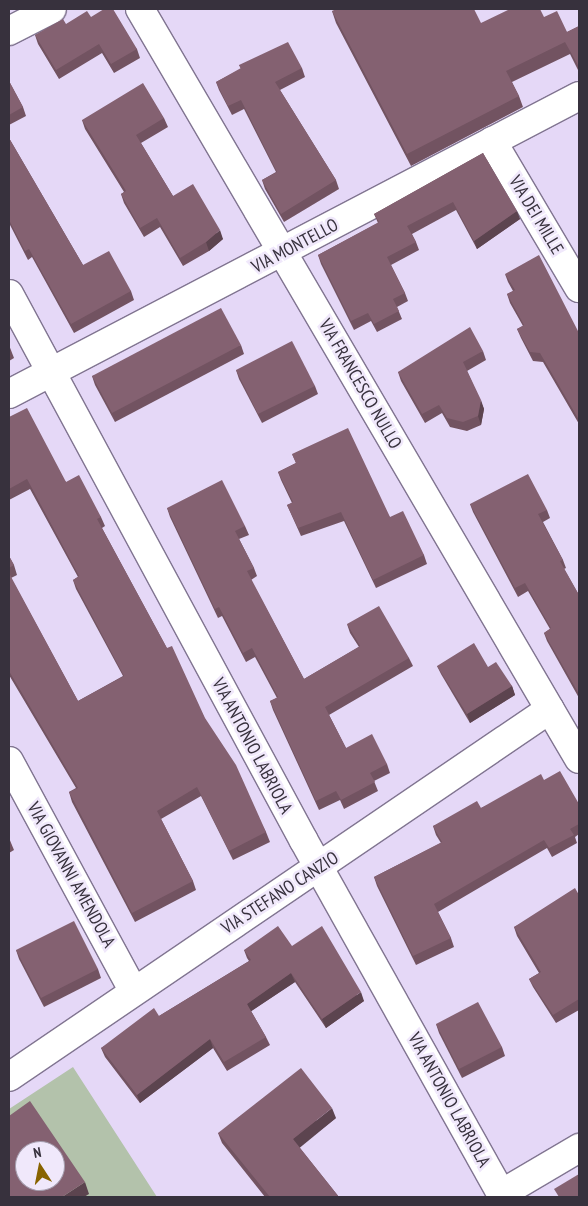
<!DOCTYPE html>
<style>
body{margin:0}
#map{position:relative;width:588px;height:1206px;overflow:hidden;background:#e5d8f7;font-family:"PT Sans Narrow",sans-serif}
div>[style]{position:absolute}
.green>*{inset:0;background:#b3c2ab}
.roads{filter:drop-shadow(1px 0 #817591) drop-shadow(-1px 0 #817591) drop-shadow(0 1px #817591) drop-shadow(0 -1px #817591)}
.street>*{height:28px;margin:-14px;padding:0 14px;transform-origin:14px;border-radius:14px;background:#fff}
.wall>*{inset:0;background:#725361}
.shaded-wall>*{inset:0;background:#5c444f}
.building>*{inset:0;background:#846171}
span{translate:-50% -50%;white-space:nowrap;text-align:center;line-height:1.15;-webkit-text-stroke:5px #f0e8fb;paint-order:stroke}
.street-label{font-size:18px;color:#37313d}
.frame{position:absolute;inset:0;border:10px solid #37313d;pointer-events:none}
.north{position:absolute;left:15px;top:1141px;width:50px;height:50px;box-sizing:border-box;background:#f0e8fb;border:1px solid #a69faf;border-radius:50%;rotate:349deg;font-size:14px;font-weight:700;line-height:20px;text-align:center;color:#37313d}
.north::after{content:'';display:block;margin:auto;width:18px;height:22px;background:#886300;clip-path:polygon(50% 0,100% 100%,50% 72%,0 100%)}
</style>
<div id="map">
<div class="green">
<i style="clip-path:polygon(evenodd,73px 1067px,157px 1197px,9px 1197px,9px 1109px,73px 1067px,25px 1151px,55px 1151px,55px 1181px,25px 1181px,25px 1151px)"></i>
</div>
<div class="roads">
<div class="street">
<i style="left:140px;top:9px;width:869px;rotate:59.66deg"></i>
<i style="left:9px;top:31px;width:48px;rotate:-27.1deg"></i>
<i style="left:492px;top:141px;width:171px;rotate:59.4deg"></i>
<i style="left:9px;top:294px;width:621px;rotate:61.66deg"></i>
<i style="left:304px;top:841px;width:404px;rotate:60.8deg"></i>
<i style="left:501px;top:1194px;width:91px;rotate:-30.5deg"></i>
<i style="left:9px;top:394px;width:643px;rotate:-27.6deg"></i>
<i style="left:9px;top:761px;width:260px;rotate:61.6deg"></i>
<i style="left:9px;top:1077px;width:654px;rotate:-34.22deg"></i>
</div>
</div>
<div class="wall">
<i style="clip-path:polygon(332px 11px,481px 23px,544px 17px,567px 32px,579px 26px,579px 72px,570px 54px,512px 82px,519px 96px,523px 107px,411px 166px,336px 23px)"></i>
<i style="clip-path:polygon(91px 17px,137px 49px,140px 58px,114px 73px,102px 53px,59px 79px,38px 44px,35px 35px)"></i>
<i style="clip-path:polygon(239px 65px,302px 68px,305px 77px,280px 90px,336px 180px,339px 189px,284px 222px,265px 189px,262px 180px,276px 172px,244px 109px,232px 115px,219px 90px,216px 82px,241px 69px)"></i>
<i style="clip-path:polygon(9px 81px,23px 107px,26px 116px,9px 125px)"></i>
<i style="clip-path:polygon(164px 118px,168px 127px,141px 143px,173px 196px,223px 239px,209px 251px,183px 266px,160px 227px,144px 237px,124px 203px,121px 194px,124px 192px,85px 129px,82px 120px)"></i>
<i style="clip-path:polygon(9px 138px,83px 265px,131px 291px,134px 300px,74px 333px,32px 257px,28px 260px,9px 223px)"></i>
<i style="clip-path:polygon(483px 153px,520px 219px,477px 249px,456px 210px,412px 234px,416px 242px,419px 250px,391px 265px,405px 293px,408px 301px,397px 307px,402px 319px,377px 332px,371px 321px,354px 330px,321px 264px,318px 255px,378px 223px,374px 214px)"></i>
<i style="clip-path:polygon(505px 274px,579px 333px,579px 424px,543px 362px,533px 361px,521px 338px,517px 329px,523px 326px,510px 303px,507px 294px,513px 291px,508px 282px)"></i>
<i style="clip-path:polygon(9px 345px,14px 358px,9px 361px)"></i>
<i style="clip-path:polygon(241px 345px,244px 354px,115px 422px,95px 385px,92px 376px)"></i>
<i style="clip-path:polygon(483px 351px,486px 360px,467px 371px,484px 409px,481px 425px,467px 431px,450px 427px,442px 413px,425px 423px,401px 381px,398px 372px)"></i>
<i style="clip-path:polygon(236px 370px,315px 386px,318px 394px,262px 423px,239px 379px)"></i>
<i style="clip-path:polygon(9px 417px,66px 482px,101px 517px,105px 526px,102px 528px,266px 832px,270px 842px,233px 860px,201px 796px,161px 819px,193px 881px,196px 890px,135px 922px,72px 802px,69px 792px,76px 788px,9px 675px,9px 556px,14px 565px,17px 575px,11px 578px,78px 701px,123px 676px,76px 589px,73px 580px,78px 577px,30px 489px,9px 500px)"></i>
<i style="clip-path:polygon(292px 454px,390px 517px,424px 555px,427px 564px,376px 588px,344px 521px,301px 536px,287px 505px,292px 503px,281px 480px,278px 472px,296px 463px)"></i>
<i style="clip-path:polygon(470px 504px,547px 510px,550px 518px,543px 522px,563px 560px,566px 568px,564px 569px,579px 595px,579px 698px,547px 641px,544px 633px,550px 629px,528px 591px,518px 597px,473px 512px)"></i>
<i style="clip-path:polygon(167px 508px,245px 526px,249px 535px,239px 539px,254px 568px,257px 576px,251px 580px,304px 679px,359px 647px,350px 633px,347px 624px,409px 658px,413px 666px,329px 715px,346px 748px,387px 764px,390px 773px,374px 781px,378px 791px,344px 809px,340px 800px,319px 810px,273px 710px,270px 701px,277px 698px,255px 657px,246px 662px,222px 616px,218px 618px,170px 517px)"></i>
<i style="clip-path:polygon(437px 666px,488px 667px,512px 686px,515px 695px,470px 723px,441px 674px)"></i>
<i style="clip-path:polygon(544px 780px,579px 804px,579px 834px,575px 837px,577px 843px,552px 857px,547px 848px,438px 912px,451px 938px,454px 947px,416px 965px,377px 886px,374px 877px,441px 843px,436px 835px,433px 826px,481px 808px)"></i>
<i style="clip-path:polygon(9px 838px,14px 850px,9px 853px)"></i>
<i style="clip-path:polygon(579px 895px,579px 1010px,556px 1023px,533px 987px,529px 979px,539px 973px,517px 936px,514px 927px)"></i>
<i style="clip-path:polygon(292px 946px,364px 1001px,326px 1028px,295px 982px,251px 1011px,266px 1037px,270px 1045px,227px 1071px,213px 1048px,140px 1103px,105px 1057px,101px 1048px,159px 1016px,249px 961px,247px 958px,244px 950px)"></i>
<i style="clip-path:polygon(16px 950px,98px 969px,101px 978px,44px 1007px,19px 959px)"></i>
<i style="clip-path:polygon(436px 1024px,502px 1047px,505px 1056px,462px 1078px,439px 1033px)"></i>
<i style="clip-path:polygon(336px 1118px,299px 1147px,339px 1197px,265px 1197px,222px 1143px,218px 1133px)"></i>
</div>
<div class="shaded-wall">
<i style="clip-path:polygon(517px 211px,520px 219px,477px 249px,474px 241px)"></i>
<i style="clip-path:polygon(220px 230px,223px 239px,209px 251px,206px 242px)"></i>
<i style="clip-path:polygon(481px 400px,484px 409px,481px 425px,478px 416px)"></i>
<i style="clip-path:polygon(512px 686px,515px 695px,470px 723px,467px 714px)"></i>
<i style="clip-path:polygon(291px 973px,295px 982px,250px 1012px,247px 1004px)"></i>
<i style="clip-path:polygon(361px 992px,364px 1001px,326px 1028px,322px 1019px)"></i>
<i style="clip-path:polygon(210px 1039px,213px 1048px,140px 1103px,137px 1095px)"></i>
<i style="clip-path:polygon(332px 1108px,336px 1118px,297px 1150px,293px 1139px)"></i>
<i style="clip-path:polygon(85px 1182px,89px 1194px,84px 1197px,62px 1197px)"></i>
</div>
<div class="building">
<i style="clip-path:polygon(104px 9px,113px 9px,137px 49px,111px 64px,99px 44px,56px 70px,35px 35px,63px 19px,66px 24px,87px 11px,91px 17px)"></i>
<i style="clip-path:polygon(336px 9px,474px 9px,481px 23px,510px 9px,540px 9px,544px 17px,557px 11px,567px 32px,579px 26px,579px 67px,565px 42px,506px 71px,519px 96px,407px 154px,332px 11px)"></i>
<i style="clip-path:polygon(288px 42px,302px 68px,275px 82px,336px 180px,281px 214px,262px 180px,277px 172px,241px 100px,228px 106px,216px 82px,241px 68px,239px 65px)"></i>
<i style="clip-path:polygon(9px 81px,23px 107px,9px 115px)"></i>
<i style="clip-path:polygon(143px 83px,164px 118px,136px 135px,173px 196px,193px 184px,220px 230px,206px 242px,180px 258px,157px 218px,140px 228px,121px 194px,126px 191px,82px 120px)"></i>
<i style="clip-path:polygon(9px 138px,83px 265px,109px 251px,131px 291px,71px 324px,29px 249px,25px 251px,9px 220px)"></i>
<i style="clip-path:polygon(483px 153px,517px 211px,474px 241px,453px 202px,407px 226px,416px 242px,387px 257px,405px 293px,393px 299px,399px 311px,374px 324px,368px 313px,351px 321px,318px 255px,379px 222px,374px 214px)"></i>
<i style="clip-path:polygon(539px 255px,579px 333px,579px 420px,540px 353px,530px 352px,517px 329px,524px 325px,507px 294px,515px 290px,505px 274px)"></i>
<i style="clip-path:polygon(221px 308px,241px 345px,112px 413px,92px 376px)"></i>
<i style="clip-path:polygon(470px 327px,483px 351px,463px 362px,481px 400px,478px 416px,463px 422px,447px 418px,439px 405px,422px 414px,398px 372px)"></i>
<i style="clip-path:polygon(292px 341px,315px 386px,258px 414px,236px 370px)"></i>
<i style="clip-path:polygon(27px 408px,66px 482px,79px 475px,101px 517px,97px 519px,167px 648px,172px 646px,205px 718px,236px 765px,266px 832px,229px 851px,197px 787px,157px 811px,193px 881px,132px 913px,69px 792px,78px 788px,9px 671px,9px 573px,78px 701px,124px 676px,73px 580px,79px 576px,27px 479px,9px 489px,9px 417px)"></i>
<i style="clip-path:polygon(348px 428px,390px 517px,403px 511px,424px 555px,373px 580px,341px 512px,298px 528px,287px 505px,293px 502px,278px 472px,296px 463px,292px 454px)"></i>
<i style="clip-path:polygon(528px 474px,547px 510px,538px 514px,563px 560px,560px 561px,579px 595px,579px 694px,544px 633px,551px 628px,525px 583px,515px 588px,470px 504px)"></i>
<i style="clip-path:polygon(222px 480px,245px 526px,235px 531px,254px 568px,247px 571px,304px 679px,360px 646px,347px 624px,379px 606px,409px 658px,325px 707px,346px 748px,372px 734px,387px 764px,370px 773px,375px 782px,341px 800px,336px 791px,316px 801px,270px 701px,278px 697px,252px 648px,243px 653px,219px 607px,215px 609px,167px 508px)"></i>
<i style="clip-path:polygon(9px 556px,14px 565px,9px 568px)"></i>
<i style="clip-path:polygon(474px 643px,488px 667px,496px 662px,512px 686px,467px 714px,437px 666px)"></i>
<i style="clip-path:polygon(560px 771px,579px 804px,579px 824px,570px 829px,574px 835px,549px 848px,544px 840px,434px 904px,451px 938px,413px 956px,374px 877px,442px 842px,433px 826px,477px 801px,481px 808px,541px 774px,544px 780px)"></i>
<i style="clip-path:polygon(575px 888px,579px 895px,579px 999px,553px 1015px,529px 979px,541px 972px,514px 927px)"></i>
<i style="clip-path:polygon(74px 921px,98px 969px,41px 998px,16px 950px)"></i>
<i style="clip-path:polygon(278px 926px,292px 946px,322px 926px,361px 992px,322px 1019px,291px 973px,247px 1004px,266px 1037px,224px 1062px,210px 1039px,137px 1095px,101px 1048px,154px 1008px,159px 1016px,251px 960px,244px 950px)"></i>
<i style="clip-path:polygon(478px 1002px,502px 1047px,459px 1069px,436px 1024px)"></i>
<i style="clip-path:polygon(301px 1068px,332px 1108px,293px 1139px,339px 1197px,270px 1197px,218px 1133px)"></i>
<i style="clip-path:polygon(evenodd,30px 1101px,85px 1182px,62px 1197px,9px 1197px,9px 1116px,30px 1101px,25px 1151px,55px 1151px,55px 1181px,25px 1181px,25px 1151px)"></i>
<i style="clip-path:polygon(579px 1174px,579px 1197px,559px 1197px,554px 1189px)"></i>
</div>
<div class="street-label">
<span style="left:536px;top:215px;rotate:59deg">VIA DEI MILLE</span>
<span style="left:295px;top:246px;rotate:-28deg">VIA MONTELLO</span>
<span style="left:360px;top:384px;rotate:60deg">VIA FRANCESCO NULLO</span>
<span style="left:252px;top:746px;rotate:62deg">VIA ANTONIO LABRIOLA</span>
<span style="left:71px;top:875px;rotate:61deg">VIA GIOVANNI AMENDOLA</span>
<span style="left:280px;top:893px;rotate:-33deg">VIA STEFANO CANZIO</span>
<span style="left:449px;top:1100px;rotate:61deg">VIA ANTONIO LABRIOLA</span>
</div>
<div class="frame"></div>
<div class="north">N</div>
</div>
